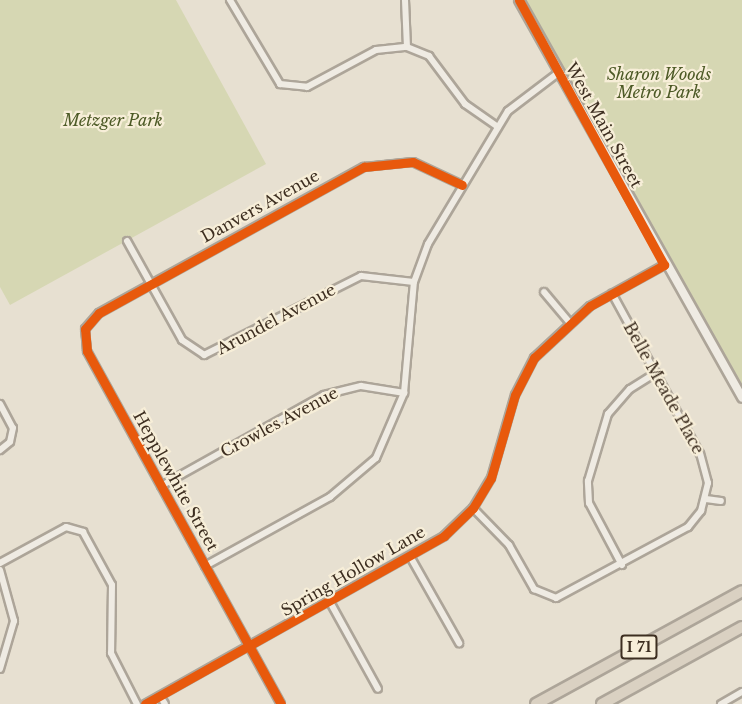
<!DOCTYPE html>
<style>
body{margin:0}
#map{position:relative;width:742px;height:704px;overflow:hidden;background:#e7e0d1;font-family:"Libre Baskerville",serif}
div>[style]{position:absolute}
.green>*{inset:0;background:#d6d7b3}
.roads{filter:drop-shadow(2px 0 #ada599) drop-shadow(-2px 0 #ada599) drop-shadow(0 2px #ada599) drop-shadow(0 -2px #ada599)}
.street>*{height:6px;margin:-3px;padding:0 3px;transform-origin:3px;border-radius:3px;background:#efebe3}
.secondary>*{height:8px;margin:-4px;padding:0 4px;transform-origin:4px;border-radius:4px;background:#efebe3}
.highway>*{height:10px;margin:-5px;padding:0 5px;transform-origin:5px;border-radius:5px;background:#dad1c2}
.cycleway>*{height:9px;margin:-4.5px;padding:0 4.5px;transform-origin:4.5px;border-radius:4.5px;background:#e8590c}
span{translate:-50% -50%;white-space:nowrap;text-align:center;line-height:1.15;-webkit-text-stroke:4.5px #f7eed8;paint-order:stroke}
.shield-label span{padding:2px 4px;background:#f7eed8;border:2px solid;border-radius:4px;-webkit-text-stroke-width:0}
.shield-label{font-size:15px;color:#3d2e20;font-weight:700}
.park-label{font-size:16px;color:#4d5a26;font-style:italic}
.street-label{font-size:16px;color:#3d2e20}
</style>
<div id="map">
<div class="green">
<i style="clip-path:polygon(0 0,176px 0,266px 164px,10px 305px,0 287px)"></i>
<i style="clip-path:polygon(519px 0,742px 0,742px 398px)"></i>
</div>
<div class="roads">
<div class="street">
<i style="left:230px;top:0;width:98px;rotate:59.2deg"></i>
<i style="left:280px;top:84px;width:27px;rotate:6deg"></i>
<i style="left:307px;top:87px;width:78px;rotate:-28.2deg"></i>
<i style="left:376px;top:50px;width:31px;rotate:-6deg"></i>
<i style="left:407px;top:47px;width:24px;rotate:22deg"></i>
<i style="left:429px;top:56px;width:60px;rotate:53.1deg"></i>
<i style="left:465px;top:104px;width:40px;rotate:34.9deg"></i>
<i style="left:405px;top:0;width:47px;rotate:87.6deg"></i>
<i style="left:127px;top:241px;width:113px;rotate:60.9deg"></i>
<i style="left:182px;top:340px;width:27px;rotate:34deg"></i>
<i style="left:204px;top:355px;width:176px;rotate:-26.7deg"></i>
<i style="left:361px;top:276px;width:53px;rotate:6.5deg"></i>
<i style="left:544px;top:292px;width:38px;rotate:50deg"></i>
<i style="left:0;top:404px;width:27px;rotate:62deg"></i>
<i style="left:13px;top:428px;width:14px;rotate:102deg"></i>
<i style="left:10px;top:442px;width:13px;rotate:141deg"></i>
<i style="left:161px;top:486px;width:187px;rotate:-29.2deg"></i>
<i style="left:324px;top:395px;width:38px;rotate:-14deg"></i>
<i style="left:361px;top:386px;width:44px;rotate:9.2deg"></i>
<i style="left:706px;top:499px;width:15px;rotate:8deg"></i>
<i style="left:473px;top:508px;width:52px;rotate:45.8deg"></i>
<i style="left:509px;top:545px;width:51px;rotate:60.4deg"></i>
<i style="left:534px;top:589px;width:24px;rotate:22deg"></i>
<i style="left:556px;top:598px;width:150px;rotate:-28.3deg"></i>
<i style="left:688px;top:527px;width:21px;rotate:-51deg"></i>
<i style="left:701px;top:511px;width:29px;rotate:-76deg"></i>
<i style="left:708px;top:483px;width:30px;rotate:-105deg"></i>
<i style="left:700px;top:454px;width:183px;rotate:-118.7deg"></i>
<i style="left:411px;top:558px;width:98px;rotate:60.5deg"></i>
<i style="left:0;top:563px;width:75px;rotate:-28.6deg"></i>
<i style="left:66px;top:527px;width:18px;rotate:16deg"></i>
<i style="left:83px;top:532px;width:60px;rotate:61.3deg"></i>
<i style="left:112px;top:585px;width:68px;rotate:90.8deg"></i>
<i style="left:111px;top:653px;width:57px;rotate:63deg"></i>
<i style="left:622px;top:565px;width:70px;rotate:-118deg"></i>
<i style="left:589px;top:503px;width:22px;rotate:-93deg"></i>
<i style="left:588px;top:481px;width:70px;rotate:-73.4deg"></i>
<i style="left:608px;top:414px;width:33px;rotate:-49deg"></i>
<i style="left:630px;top:389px;width:31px;rotate:-32deg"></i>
<i style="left:205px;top:566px;width:143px;rotate:-28.9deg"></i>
<i style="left:330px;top:497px;width:60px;rotate:-40.3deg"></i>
<i style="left:376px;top:458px;width:71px;rotate:-66.7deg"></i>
<i style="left:404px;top:393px;width:111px;rotate:-84.9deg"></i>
<i style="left:414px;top:282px;width:40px;rotate:-69.8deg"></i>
<i style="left:428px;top:244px;width:155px;rotate:-59deg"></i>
<i style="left:508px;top:111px;width:63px;rotate:-37.2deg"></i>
<i style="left:0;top:570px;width:53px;rotate:74.6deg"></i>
<i style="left:14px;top:621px;width:50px;rotate:106.3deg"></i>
<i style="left:330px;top:602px;width:99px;rotate:61.1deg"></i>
<i style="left:160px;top:696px;width:9px;rotate:58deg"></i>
<i style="left:145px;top:704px;width:343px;rotate:-29.3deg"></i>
<i style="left:444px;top:536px;width:40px;rotate:-44deg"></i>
<i style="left:473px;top:508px;width:35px;rotate:-59deg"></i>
<i style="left:491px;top:478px;width:86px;rotate:-73.9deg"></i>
<i style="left:515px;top:395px;width:42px;rotate:-62.8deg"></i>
<i style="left:534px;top:358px;width:76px;rotate:-42.9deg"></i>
<i style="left:590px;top:306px;width:85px;rotate:-29deg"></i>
<i style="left:281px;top:704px;width:403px;rotate:-118.8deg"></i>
<i style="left:87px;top:351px;width:22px;rotate:-95deg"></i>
<i style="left:85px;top:329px;width:21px;rotate:-49deg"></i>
<i style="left:99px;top:313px;width:303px;rotate:-28.9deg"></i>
<i style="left:364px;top:167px;width:49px;rotate:-5.8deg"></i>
<i style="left:413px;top:162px;width:54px;rotate:25.1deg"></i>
<i style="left:721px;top:704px;width:24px;rotate:-30deg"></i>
</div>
<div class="secondary">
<i style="left:519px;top:0;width:456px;rotate:60.7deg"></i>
</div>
<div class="highway">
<i style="left:536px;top:704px;width:235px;rotate:-28.7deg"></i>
<i style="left:602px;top:704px;width:160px;rotate:-28.8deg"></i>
</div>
</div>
<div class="cycleway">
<i style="left:145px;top:704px;width:343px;rotate:-29.3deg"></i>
<i style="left:444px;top:536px;width:40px;rotate:-44deg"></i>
<i style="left:473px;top:508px;width:35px;rotate:-59deg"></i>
<i style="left:491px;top:478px;width:86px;rotate:-73.9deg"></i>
<i style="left:515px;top:395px;width:42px;rotate:-62.8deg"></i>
<i style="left:534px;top:358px;width:76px;rotate:-42.9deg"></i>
<i style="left:590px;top:306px;width:85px;rotate:-29deg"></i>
<i style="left:664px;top:265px;width:302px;rotate:-118.7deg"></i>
<i style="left:281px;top:704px;width:403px;rotate:-118.8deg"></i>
<i style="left:87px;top:351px;width:22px;rotate:-95deg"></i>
<i style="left:85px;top:329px;width:21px;rotate:-49deg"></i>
<i style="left:99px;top:313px;width:303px;rotate:-28.9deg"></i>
<i style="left:364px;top:167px;width:49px;rotate:-5.8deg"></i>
<i style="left:413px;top:162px;width:54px;rotate:25.1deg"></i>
</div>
<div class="shield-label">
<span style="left:639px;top:647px">I 71</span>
</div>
<div class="park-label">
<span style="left:659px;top:83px">Sharon Woods<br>Metro Park</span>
<span style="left:113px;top:120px">Metzger Park</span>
</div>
<div class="street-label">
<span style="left:604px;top:125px;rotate:61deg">West Main Street</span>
<span style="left:260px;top:206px;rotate:-29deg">Danvers Avenue</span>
<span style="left:276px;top:319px;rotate:-28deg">Arundel Avenue</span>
<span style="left:664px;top:388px;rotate:61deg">Belle Meade Place</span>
<span style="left:279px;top:422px;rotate:-28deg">Crowles Avenue</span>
<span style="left:176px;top:481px;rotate:61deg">Hepplewhite Street</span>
<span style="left:353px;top:571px;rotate:-30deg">Spring Hollow Lane</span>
</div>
</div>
